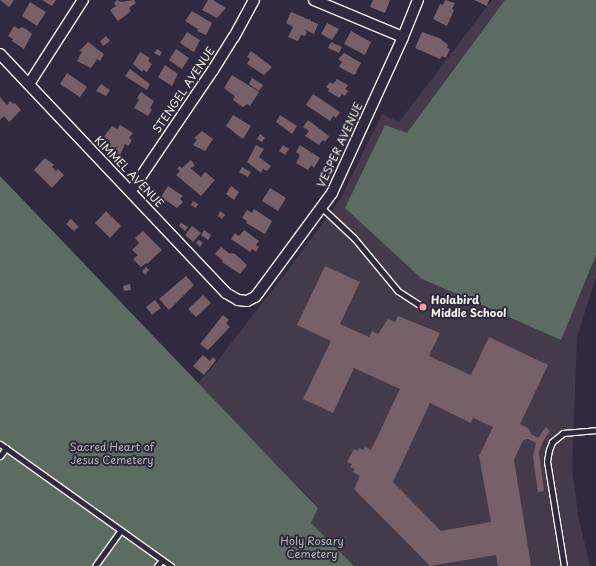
<!DOCTYPE html>
<style>
body{margin:0}
#map{position:relative;width:596px;height:566px;overflow:hidden;background:#2f2a3d;font-family:"Playpen Sans",sans-serif}
div>[style]{position:absolute}
.built>*{inset:0;background:#453a4a}
.green>*{inset:0;background:#5c6c63}
.building>*{inset:0;background:#776067}
.roads{filter:drop-shadow(1px 0 #f4f1e8) drop-shadow(-1px 0 #f4f1e8) drop-shadow(0 1px #f4f1e8) drop-shadow(0 -1px #f4f1e8)}
.service>*{height:5px;margin:-2.5px;padding:0 2.5px;transform-origin:2.5px;border-radius:2.5px;background:#2f2a3d}
.minor>*{height:10px;margin:-5px;padding:0 5px;transform-origin:5px;border-radius:5px;background:#2f2a3d}
.dots>*{width:11px;height:11px;translate:-50% -50%;box-sizing:border-box;border:2px solid #2f2a3d;border-radius:50%}
span{translate:-50% -50%;white-space:nowrap;text-align:center;line-height:1.15;-webkit-text-stroke:4px #2f2a3d;paint-order:stroke}
.street-label{font-size:11px;color:#f4f1e8}
.poi-label{font-size:11px;color:#f4f1e8;font-weight:700}
.left{translate:0 -50%;text-align:left}
.park-label{font-size:11px;color:#b0b5ac}
</style>
<div id="map">
<div class="built">
<i style="clip-path:polygon(492px 0,596px 0,596px 277px,577px 337px,572px 467px,578px 515px,590px 566px,354px 566px,311px 523px,318px 507px,198px 383px,214px 365px,288px 270px,341px 198px,382px 114px,399px 122px)"></i>
</div>
<div class="green">
<i style="clip-path:polygon(505px 0,596px 0,596px 255px,561px 340px,422px 279px,345px 208px,385px 125px,407px 133px)"></i>
<i style="clip-path:polygon(0 176px,318px 508px,311px 523px,354px 566px,0 566px)"></i>
</div>
<div class="building">
<i style="clip-path:polygon(0 0,14px 0,9px 7px)"></i>
<i style="clip-path:polygon(42px 0,56px 0,52px 6px)"></i>
<i style="clip-path:polygon(117px 0,121px 2px,134px 0,136px 3px,129px 8px,131px 11px,118px 21px,110px 10px,116px 6px,114px 3px)"></i>
<i style="clip-path:polygon(208px 0,213px 0,226px 8px,217px 18px,202px 10px)"></i>
<i style="clip-path:polygon(373px 0,390px 0,385px 13px,370px 7px)"></i>
<i style="clip-path:polygon(445px 0,455px 3px,452px 9px,454px 10px,447px 26px,433px 19px,440px 4px,443px 5px)"></i>
<i style="clip-path:polygon(474px 0,489px 0,487px 6px)"></i>
<i style="clip-path:polygon(30px 2px,46px 12px,37px 26px,22px 16px)"></i>
<i style="clip-path:polygon(192px 11px,212px 23px,206px 35px,197px 31px,198px 29px,185px 21px)"></i>
<i style="clip-path:polygon(291px 12px,310px 20px,310px 18px,311px 21px,318px 24px,314px 34px,304px 29px,307px 32px,305px 36px,301px 35px,298px 41px,288px 37px,293px 27px,286px 23px)"></i>
<i style="clip-path:polygon(327px 23px,339px 29px,332px 40px,321px 34px)"></i>
<i style="clip-path:polygon(14px 26px,19px 29px,21px 27px,26px 29px,32px 34px,24px 49px,12px 41px,13px 39px,8px 36px)"></i>
<i style="clip-path:polygon(351px 31px,371px 42px,365px 55px,344px 44px)"></i>
<i style="clip-path:polygon(187px 32px,200px 40px,194px 52px,180px 43px)"></i>
<i style="clip-path:polygon(422px 32px,439px 38px,448px 45px,447px 48px,450px 49px,446px 58px,442px 56px,440px 59px,415px 48px)"></i>
<i style="clip-path:polygon(106px 36px,110px 41px,103px 46px,100px 41px)"></i>
<i style="clip-path:polygon(88px 42px,104px 54px,100px 61px,97px 59px,91px 68px,77px 61px,82px 52px,79px 51px)"></i>
<i style="clip-path:polygon(331px 42px,342px 47px,339px 53px,328px 48px)"></i>
<i style="clip-path:polygon(157px 49px,162px 52px,160px 56px,154px 53px)"></i>
<i style="clip-path:polygon(176px 49px,189px 58px,182px 69px,169px 60px)"></i>
<i style="clip-path:polygon(251px 51px,272px 67px,264px 75px,247px 64px,250px 59px,247px 57px)"></i>
<i style="clip-path:polygon(140px 52px,150px 58px,148px 61px,152px 64px,147px 72px,143px 70px,142px 72px,133px 64px)"></i>
<i style="clip-path:polygon(344px 53px,361px 63px,356px 72px,358px 74px,356px 73px,354px 75px,339px 67px,342px 62px,338px 59px)"></i>
<i style="clip-path:polygon(165px 65px,178px 74px,172px 86px,158px 77px)"></i>
<i style="clip-path:polygon(130px 69px,150px 84px,147px 90px,125px 76px)"></i>
<i style="clip-path:polygon(67px 73px,87px 87px,80px 97px,60px 84px)"></i>
<i style="clip-path:polygon(232px 75px,259px 92px,250px 106px,247px 104px,243px 107px,233px 100px,235px 96px,224px 88px)"></i>
<i style="clip-path:polygon(252px 78px,263px 85px,259px 91px,249px 84px)"></i>
<i style="clip-path:polygon(337px 79px,348px 85px,345px 89px,348px 91px,345px 96px,342px 94px,339px 98px,328px 91px,329px 89px,326px 87px,330px 82px,333px 84px)"></i>
<i style="clip-path:polygon(101px 84px,110px 90px,106px 96px,96px 91px)"></i>
<i style="clip-path:polygon(141px 92px,154px 101px,150px 108px,152px 110px,148px 116px,134px 108px,139px 100px,137px 98px)"></i>
<i style="clip-path:polygon(313px 94px,340px 112px,336px 118px,333px 116px,330px 121px,306px 105px)"></i>
<i style="clip-path:polygon(0 97px,7px 105px,10px 101px,14px 104px,15px 103px,21px 110px,9px 122px,4px 116px,0 120px)"></i>
<i style="clip-path:polygon(233px 115px,251px 126px,243px 139px,226px 126px)"></i>
<i style="clip-path:polygon(280px 115px,297px 126px,292px 134px,276px 122px)"></i>
<i style="clip-path:polygon(308px 120px,329px 136px,325px 142px,323px 140px,319px 145px,305px 136px,309px 131px,303px 127px)"></i>
<i style="clip-path:polygon(120px 125px,133px 133px,129px 138px,132px 140px,128px 146px,125px 144px,118px 160px,107px 152px,109px 150px,105px 148px,110px 141px,104px 137px,112px 126px,117px 129px)"></i>
<i style="clip-path:polygon(202px 131px,213px 139px,205px 151px,193px 145px,197px 140px,194px 138px)"></i>
<i style="clip-path:polygon(260px 134px,265px 138px,262px 142px,257px 139px)"></i>
<i style="clip-path:polygon(256px 145px,264px 149px,259px 157px,271px 166px,267px 171px,263px 169px,261px 173px,247px 162px)"></i>
<i style="clip-path:polygon(283px 145px,289px 149px,285px 155px,279px 151px)"></i>
<i style="clip-path:polygon(300px 145px,320px 158px,314px 168px,311px 165px,308px 170px,296px 163px,300px 155px,296px 152px)"></i>
<i style="clip-path:polygon(45px 158px,54px 165px,52px 167px,56px 171px,58px 169px,64px 175px,52px 188px,34px 170px)"></i>
<i style="clip-path:polygon(191px 160px,195px 166px,190px 168px,201px 177px,205px 172px,215px 180px,201px 196px,176px 175px,180px 171px,177px 169px,179px 166px,182px 168px)"></i>
<i style="clip-path:polygon(242px 167px,251px 172px,248px 177px,239px 172px)"></i>
<i style="clip-path:polygon(168px 186px,183px 196px,180px 199px,183px 202px,177px 208px,161px 197px)"></i>
<i style="clip-path:polygon(231px 186px,239px 192px,234px 200px,226px 194px)"></i>
<i style="clip-path:polygon(270px 188px,286px 198px,278px 211px,262px 201px)"></i>
<i style="clip-path:polygon(193px 201px,198px 204px,196px 208px,191px 205px)"></i>
<i style="clip-path:polygon(254px 209px,272px 221px,265px 234px,246px 223px,247px 221px,242px 218px,247px 210px,252px 213px)"></i>
<i style="clip-path:polygon(106px 211px,121px 226px,110px 238px,95px 223px)"></i>
<i style="clip-path:polygon(220px 211px,225px 215px,222px 219px,218px 216px)"></i>
<i style="clip-path:polygon(71px 219px,79px 227px,74px 231px,66px 224px)"></i>
<i style="clip-path:polygon(181px 223px,188px 227px,185px 231px,179px 226px)"></i>
<i style="clip-path:polygon(192px 226px,201px 233px,193px 242px,185px 235px)"></i>
<i style="clip-path:polygon(204px 230px,211px 235px,208px 240px,201px 235px)"></i>
<i style="clip-path:polygon(244px 230px,259px 241px,256px 245px,259px 247px,256px 252px,252px 249px,250px 252px,231px 239px,235px 233px,239px 236px)"></i>
<i style="clip-path:polygon(143px 231px,162px 250px,147px 264px,146px 263px,141px 267px,133px 259px,138px 255px,132px 250px,139px 243px,135px 238px)"></i>
<i style="clip-path:polygon(199px 240px,203px 243px,200px 247px,196px 243px)"></i>
<i style="clip-path:polygon(221px 247px,229px 253px,235px 254px,247px 265px,240px 274px,222px 262px,223px 261px,215px 254px)"></i>
<i style="clip-path:polygon(evenodd,325px 266px,360px 282px,340px 324px,369px 337px,372px 331px,378px 334px,388px 319px,395px 322px,398px 316px,440px 333px,429px 356px,471px 375px,489px 337px,548px 365px,520px 424px,529px 429px,531px 434px,538px 438px,546px 427px,550px 431px,543px 441px,539px 452px,544px 491px,538px 492px,533px 457px,536px 443px,528px 439px,523px 440px,514px 460px,531px 566px,498px 566px,496px 555px,430px 566px,354px 489px,360px 476px,353px 472px,355px 469px,350px 467px,352px 464px,347px 462px,354px 449px,358px 451px,359px 448px,363px 450px,365px 447px,371px 450px,400px 389px,354px 368px,333px 413px,303px 399px,331px 341px,297px 325px,325px 266px,430px 403px,471px 423px,473px 418px,493px 427px,479px 456px,491px 522px,441px 531px,393px 482px,430px 403px)"></i>
<i style="clip-path:polygon(146px 267px,149px 270px,145px 275px,142px 271px)"></i>
<i style="clip-path:polygon(186px 276px,194px 285px,169px 310px,159px 299px)"></i>
<i style="clip-path:polygon(130px 284px,131px 290px,124px 291px,123px 286px)"></i>
<i style="clip-path:polygon(203px 295px,211px 303px,196px 317px,188px 309px)"></i>
<i style="clip-path:polygon(155px 300px,161px 308px,152px 315px,146px 307px)"></i>
<i style="clip-path:polygon(223px 315px,229px 320px,226px 323px,230px 327px,208px 350px,200px 344px)"></i>
<i style="clip-path:polygon(203px 355px,210px 361px,213px 357px,216px 360px,204px 375px,193px 366px)"></i>
</div>
<div class="roads">
<div class="service">
<i style="left:322px;top:208px;width:44px;rotate:43.2deg"></i>
<i style="left:354px;top:238px;width:69px;rotate:50.3deg"></i>
<i style="left:398px;top:291px;width:24px;rotate:33deg"></i>
<i style="left:0;top:444px;width:210px;rotate:35.5deg"></i>
<i style="left:0;top:456px;width:10px;rotate:-53deg"></i>
<i style="left:95px;top:566px;width:44px;rotate:-54.2deg"></i>
<i style="left:157px;top:566px;width:8px;rotate:-50deg"></i>
<i style="left:564px;top:566px;width:106px;rotate:-99.2deg"></i>
<i style="left:547px;top:461px;width:11px;rotate:-80deg"></i>
<i style="left:549px;top:450px;width:9px;rotate:-69deg"></i>
<i style="left:552px;top:442px;width:14px;rotate:-39deg"></i>
<i style="left:563px;top:433px;width:33px;rotate:-5deg"></i>
</div>
<div class="minor">
<i style="left:314px;top:0;width:96px;rotate:22.6deg"></i>
<i style="left:0;top:54px;width:329px;rotate:46.6deg"></i>
<i style="left:226px;top:293px;width:14px;rotate:30deg"></i>
<i style="left:238px;top:300px;width:9px;rotate:6deg"></i>
<i style="left:247px;top:301px;width:9px;rotate:-27deg"></i>
<i style="left:255px;top:297px;width:6px;rotate:-51deg"></i>
<i style="left:259px;top:292px;width:123px;rotate:-53.6deg"></i>
<i style="left:332px;top:193px;width:171px;rotate:-65.5deg"></i>
<i style="left:403px;top:37px;width:40px;rotate:-68deg"></i>
<i style="left:29px;top:84px;width:100px;rotate:-57.3deg"></i>
<i style="left:131px;top:191px;width:146px;rotate:-55.9deg"></i>
<i style="left:213px;top:70px;width:39px;rotate:-58deg"></i>
<i style="left:234px;top:37px;width:42px;rotate:-61.6deg"></i>
</div>
</div>
<div class="dots">
<i style="left:423px;top:307px;background:#ff9aa2"></i>
</div>
<div class="street-label">
<span style="left:184px;top:90px;rotate:-56deg">STENGEL AVENUE</span>
<span style="left:340px;top:145px;rotate:-65deg">VESPER AVENUE</span>
<span style="left:129px;top:172px;rotate:46deg">KIMMEL AVENUE</span>
</div>
<div class="poi-label">
<span class="left" style="left:431px;top:307px">Holabird<br>Middle School</span>
</div>
<div class="park-label">
<span style="left:112px;top:454px">Sacred Heart of<br>Jesus Cemetery</span>
<span style="left:312px;top:548px">Holy Rosary<br>Cemetery</span>
</div>
</div>
